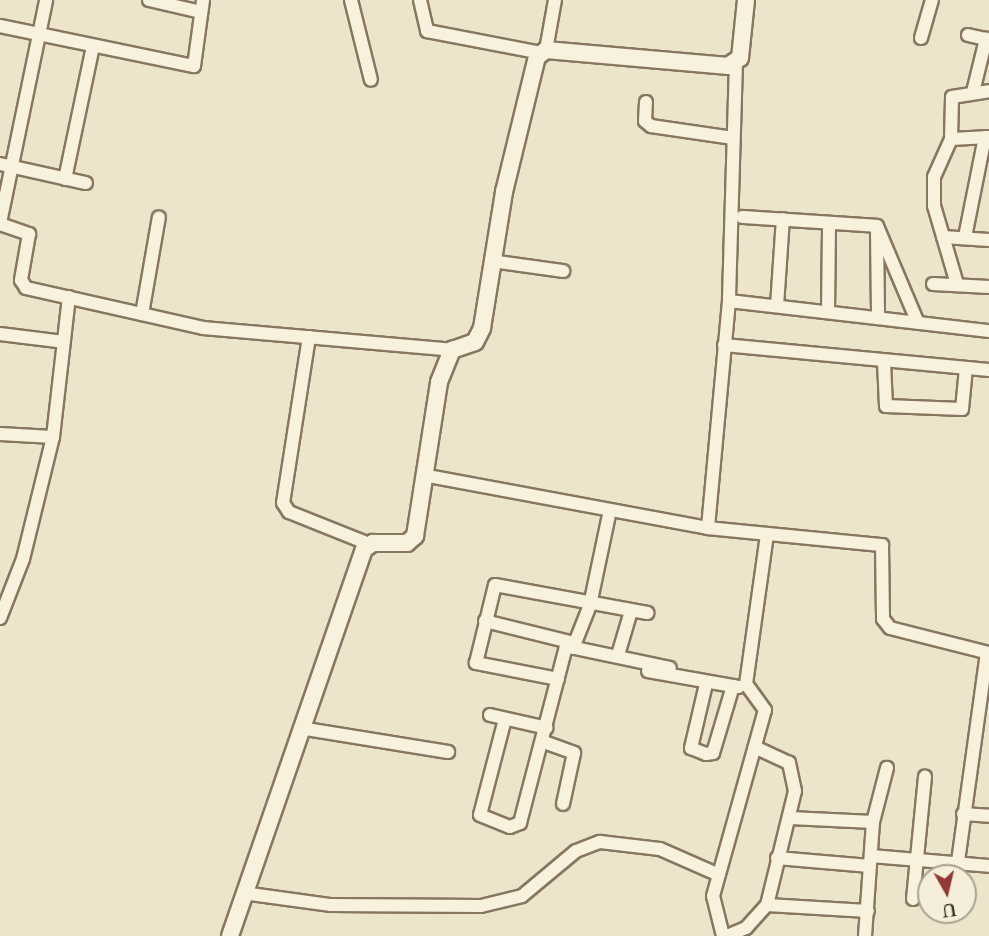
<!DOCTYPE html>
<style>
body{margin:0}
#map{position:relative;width:989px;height:936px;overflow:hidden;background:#ece4cb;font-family:"Libre Baskerville",serif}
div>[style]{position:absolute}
.roads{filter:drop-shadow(2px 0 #877761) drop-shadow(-2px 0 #877761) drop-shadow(0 2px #877761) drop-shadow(0 -2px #877761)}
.street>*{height:12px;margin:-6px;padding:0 6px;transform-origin:6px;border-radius:6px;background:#f7f1de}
.secondary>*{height:16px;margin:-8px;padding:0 8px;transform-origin:8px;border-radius:8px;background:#f7f1de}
span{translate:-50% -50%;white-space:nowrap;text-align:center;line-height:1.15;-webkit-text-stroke:6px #f4eeda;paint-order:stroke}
.north{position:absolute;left:917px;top:864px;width:60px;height:60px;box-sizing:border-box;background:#f4eeda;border:2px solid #a9a291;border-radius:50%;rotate:172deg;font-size:16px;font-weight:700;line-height:24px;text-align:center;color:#392f23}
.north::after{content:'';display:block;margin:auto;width:21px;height:27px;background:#913936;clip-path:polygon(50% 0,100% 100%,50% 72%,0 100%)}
</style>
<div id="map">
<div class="roads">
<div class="street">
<i style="left:149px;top:0;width:53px;rotate:13deg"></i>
<i style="left:351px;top:0;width:82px;rotate:76deg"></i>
<i style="left:420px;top:0;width:32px;rotate:77deg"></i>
<i style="left:427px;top:31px;width:116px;rotate:10.9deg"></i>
<i style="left:0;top:26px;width:198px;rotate:11.7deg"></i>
<i style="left:194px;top:66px;width:67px;rotate:-82.2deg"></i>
<i style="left:968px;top:35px;width:22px;rotate:13deg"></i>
<i style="left:921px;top:38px;width:40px;rotate:-74deg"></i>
<i style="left:546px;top:50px;width:51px;rotate:-79.8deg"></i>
<i style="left:736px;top:62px;width:239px;rotate:91.7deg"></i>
<i style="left:729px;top:301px;width:228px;rotate:95.3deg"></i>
<i style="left:708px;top:528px;width:175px;rotate:5.6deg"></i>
<i style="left:882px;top:545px;width:74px;rotate:89.2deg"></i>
<i style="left:883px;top:619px;width:11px;rotate:52deg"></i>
<i style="left:890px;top:628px;width:102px;rotate:14.2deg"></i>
<i style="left:973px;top:92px;width:55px;rotate:-76.2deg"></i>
<i style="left:646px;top:102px;width:19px;rotate:93deg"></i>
<i style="left:645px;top:121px;width:8px;rotate:40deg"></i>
<i style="left:651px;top:126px;width:83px;rotate:8.3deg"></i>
<i style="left:951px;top:139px;width:42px;rotate:-88.6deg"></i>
<i style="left:952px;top:97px;width:37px;rotate:-9deg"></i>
<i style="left:0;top:164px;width:88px;rotate:12.5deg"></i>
<i style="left:65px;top:179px;width:136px;rotate:-78.1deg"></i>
<i style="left:742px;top:217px;width:135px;rotate:3.8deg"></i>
<i style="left:877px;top:226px;width:105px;rotate:67.1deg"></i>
<i style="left:0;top:223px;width:228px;rotate:-78.3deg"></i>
<i style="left:0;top:224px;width:31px;rotate:19deg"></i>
<i style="left:29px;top:234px;width:47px;rotate:99.9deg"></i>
<i style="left:21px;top:280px;width:9px;rotate:58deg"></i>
<i style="left:26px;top:288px;width:181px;rotate:12.7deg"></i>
<i style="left:203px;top:328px;width:250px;rotate:5deg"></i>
<i style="left:877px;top:231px;width:86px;rotate:89.3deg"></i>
<i style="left:943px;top:237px;width:46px;rotate:3.7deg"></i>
<i style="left:965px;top:237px;width:102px;rotate:-78.7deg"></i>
<i style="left:491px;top:261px;width:73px;rotate:7.9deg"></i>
<i style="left:933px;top:284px;width:56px;rotate:3.1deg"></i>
<i style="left:957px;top:284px;width:81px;rotate:-106.4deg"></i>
<i style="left:934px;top:206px;width:29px;rotate:-90deg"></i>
<i style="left:934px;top:177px;width:42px;rotate:-65.9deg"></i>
<i style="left:951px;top:139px;width:38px;rotate:-3deg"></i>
<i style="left:729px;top:301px;width:262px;rotate:6.6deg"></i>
<i style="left:777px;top:306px;width:87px;rotate:-86.1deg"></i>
<i style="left:828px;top:311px;width:88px;rotate:-89.3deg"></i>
<i style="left:142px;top:314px;width:98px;rotate:-80.1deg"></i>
<i style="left:0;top:334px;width:64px;rotate:7.1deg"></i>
<i style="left:309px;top:337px;width:168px;rotate:98.9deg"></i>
<i style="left:283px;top:503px;width:11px;rotate:56deg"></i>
<i style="left:289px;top:512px;width:86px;rotate:21.8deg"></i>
<i style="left:724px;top:345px;width:266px;rotate:5.4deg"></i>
<i style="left:884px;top:362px;width:44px;rotate:87.4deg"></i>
<i style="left:886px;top:406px;width:76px;rotate:2.3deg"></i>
<i style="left:962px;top:409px;width:41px;rotate:-84.4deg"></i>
<i style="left:0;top:434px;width:53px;rotate:3.2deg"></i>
<i style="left:53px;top:437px;width:141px;rotate:-83.5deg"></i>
<i style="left:428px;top:476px;width:285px;rotate:10.5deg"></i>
<i style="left:0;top:618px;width:63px;rotate:-68.7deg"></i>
<i style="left:23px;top:559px;width:126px;rotate:-76.2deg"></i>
<i style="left:485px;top:621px;width:92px;rotate:13.9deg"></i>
<i style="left:573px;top:648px;width:46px;rotate:-68.4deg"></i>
<i style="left:590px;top:605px;width:97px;rotate:-78.1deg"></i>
<i style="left:618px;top:655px;width:46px;rotate:-73.5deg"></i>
<i style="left:648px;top:671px;width:92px;rotate:10deg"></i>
<i style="left:558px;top:679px;width:84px;rotate:-169deg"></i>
<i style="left:476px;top:663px;width:80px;rotate:-76.3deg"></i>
<i style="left:495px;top:585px;width:155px;rotate:10.4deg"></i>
<i style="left:706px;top:684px;width:66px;rotate:103.2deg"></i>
<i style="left:691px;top:748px;width:16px;rotate:22deg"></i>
<i style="left:706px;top:754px;width:7px;rotate:-8deg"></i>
<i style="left:713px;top:753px;width:70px;rotate:-73.4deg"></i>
<i style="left:490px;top:715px;width:58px;rotate:12.8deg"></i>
<i style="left:505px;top:719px;width:99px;rotate:104.6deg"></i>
<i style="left:480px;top:815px;width:32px;rotate:22deg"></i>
<i style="left:510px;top:827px;width:11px;rotate:-22deg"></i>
<i style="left:520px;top:823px;width:183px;rotate:-75.4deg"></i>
<i style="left:566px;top:646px;width:106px;rotate:11.9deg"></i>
<i style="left:306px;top:729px;width:144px;rotate:9.2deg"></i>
<i style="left:544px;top:742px;width:32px;rotate:20deg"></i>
<i style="left:574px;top:753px;width:52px;rotate:102.2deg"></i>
<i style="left:963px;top:814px;width:26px;rotate:4deg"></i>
<i style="left:790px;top:818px;width:83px;rotate:2.8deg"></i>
<i style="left:871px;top:856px;width:118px;rotate:4.8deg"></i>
<i style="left:777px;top:858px;width:93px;rotate:4.9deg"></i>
<i style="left:956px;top:876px;width:225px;rotate:-82.1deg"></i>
<i style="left:243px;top:893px;width:89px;rotate:7.8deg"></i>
<i style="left:331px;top:905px;width:150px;rotate:0.4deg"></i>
<i style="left:481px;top:906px;width:42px;rotate:-13.7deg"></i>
<i style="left:522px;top:896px;width:70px;rotate:-39.8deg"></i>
<i style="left:576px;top:851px;width:26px;rotate:-21deg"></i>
<i style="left:600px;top:842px;width:60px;rotate:6.7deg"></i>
<i style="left:660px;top:849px;width:64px;rotate:23.8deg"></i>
<i style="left:913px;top:899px;width:123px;rotate:-84.4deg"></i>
<i style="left:767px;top:905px;width:101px;rotate:3.4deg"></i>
<i style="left:723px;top:936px;width:41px;rotate:-104deg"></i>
<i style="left:713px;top:896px;width:193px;rotate:-74.4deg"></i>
<i style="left:765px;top:710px;width:32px;rotate:-126deg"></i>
<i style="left:746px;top:684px;width:151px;rotate:-82deg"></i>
<i style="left:727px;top:936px;width:21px;rotate:-23deg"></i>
<i style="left:746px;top:928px;width:31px;rotate:-48deg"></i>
<i style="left:767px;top:905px;width:117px;rotate:-76.2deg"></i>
<i style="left:795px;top:791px;width:29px;rotate:-102deg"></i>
<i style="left:789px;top:763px;width:38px;rotate:-155deg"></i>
<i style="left:865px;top:936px;width:114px;rotate:-86deg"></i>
<i style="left:873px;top:822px;width:56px;rotate:-75.5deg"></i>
</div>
<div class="secondary">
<i style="left:230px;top:936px;width:410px;rotate:-70.9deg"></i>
<i style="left:364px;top:549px;width:11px;rotate:-34deg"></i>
<i style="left:373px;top:543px;width:34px"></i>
<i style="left:407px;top:543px;width:11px;rotate:-41deg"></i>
<i style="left:415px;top:536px;width:156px;rotate:-81.1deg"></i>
<i style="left:439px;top:382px;width:35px;rotate:-68deg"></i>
<i style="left:452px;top:350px;width:24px;rotate:-19deg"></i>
<i style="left:475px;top:342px;width:16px;rotate:-63deg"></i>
<i style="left:482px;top:328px;width:138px;rotate:-80.8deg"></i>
<i style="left:504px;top:192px;width:139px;rotate:-76.3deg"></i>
<i style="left:537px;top:57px;width:11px;rotate:-38deg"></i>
<i style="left:546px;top:50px;width:183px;rotate:5deg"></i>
<i style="left:728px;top:66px;width:14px;rotate:-34deg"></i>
<i style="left:740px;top:58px;width:58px;rotate:-84.1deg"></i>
</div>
</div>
<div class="north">U</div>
</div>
